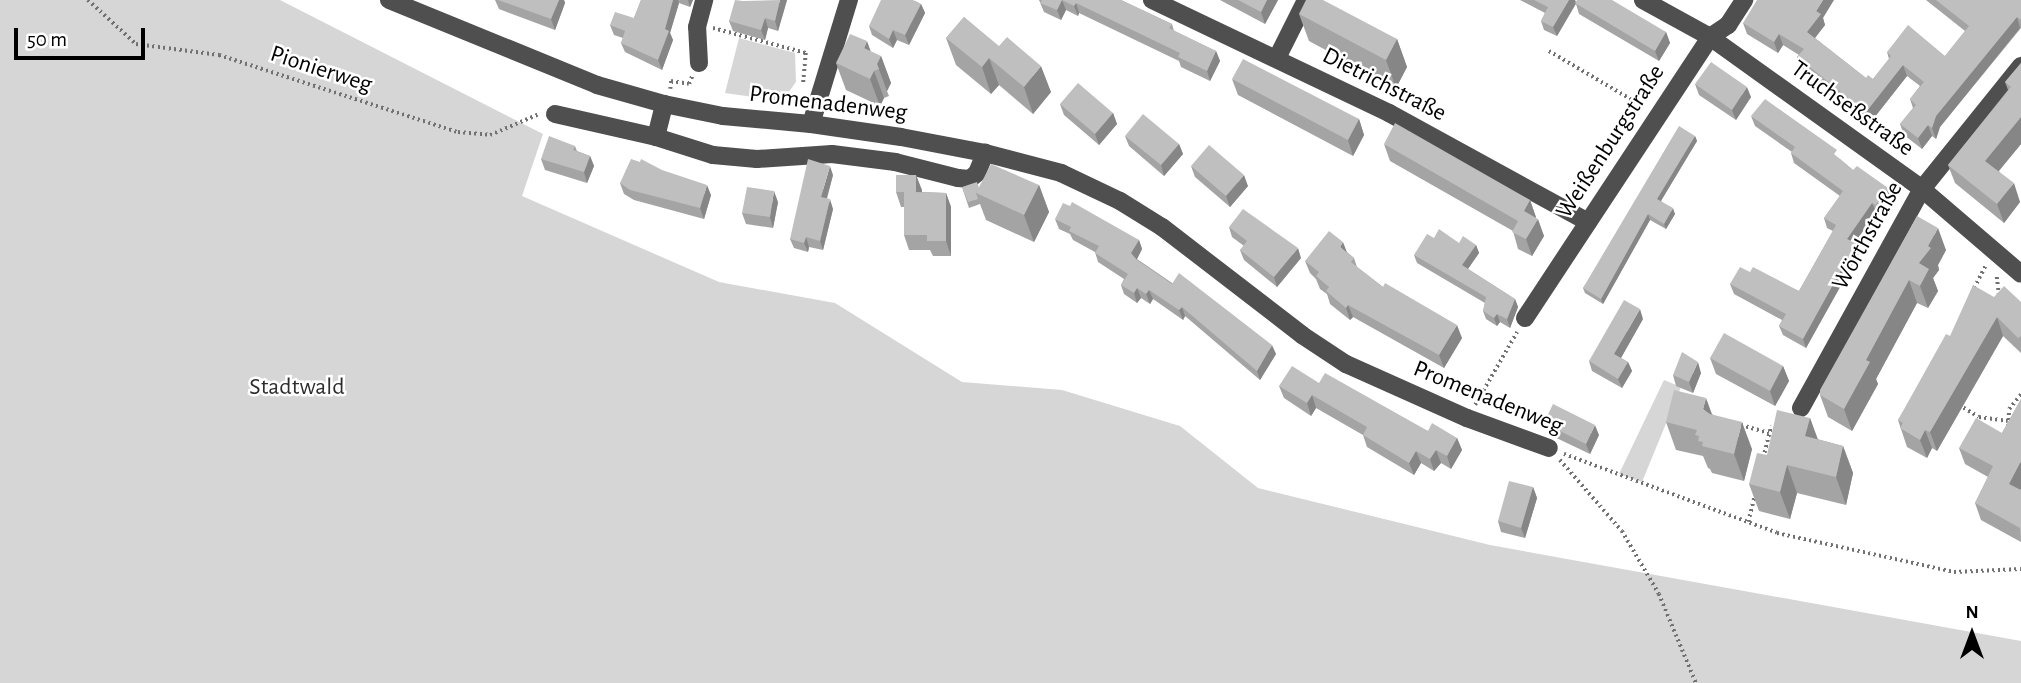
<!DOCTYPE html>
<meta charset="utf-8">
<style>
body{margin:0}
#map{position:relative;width:2021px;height:683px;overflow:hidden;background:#fff;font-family:"Alegreya Sans",sans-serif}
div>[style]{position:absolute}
.green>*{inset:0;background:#d6d6d6}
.path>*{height:3.5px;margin-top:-1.75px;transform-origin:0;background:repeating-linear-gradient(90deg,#717171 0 2px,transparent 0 5.5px)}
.minor>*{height:18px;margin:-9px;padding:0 9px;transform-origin:9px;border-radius:9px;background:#4f4f4f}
.wall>*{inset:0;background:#a4a4a4}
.shaded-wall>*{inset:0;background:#868686}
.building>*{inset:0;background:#bfbfbf}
span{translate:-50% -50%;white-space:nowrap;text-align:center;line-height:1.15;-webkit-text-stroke:5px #fff;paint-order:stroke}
.street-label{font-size:24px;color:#000}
.park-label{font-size:24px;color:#2d2d2d}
.north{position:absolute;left:1937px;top:599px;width:70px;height:70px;-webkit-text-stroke:5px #fff;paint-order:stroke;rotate:0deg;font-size:19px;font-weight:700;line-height:28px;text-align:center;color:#000}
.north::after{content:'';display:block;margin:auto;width:24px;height:32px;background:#000;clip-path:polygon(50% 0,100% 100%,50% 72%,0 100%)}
.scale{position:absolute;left:14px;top:28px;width:131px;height:32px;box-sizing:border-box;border:4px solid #000;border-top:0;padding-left:9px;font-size:21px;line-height:24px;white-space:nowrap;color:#000;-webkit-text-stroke:5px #fff;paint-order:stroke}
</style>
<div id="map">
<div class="green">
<i style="clip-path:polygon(0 0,280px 0,543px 134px,522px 196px,719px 282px,835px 303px,962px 382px,1062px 390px,1180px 426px,1258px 488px,1490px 545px,2021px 641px,2021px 683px,0 683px)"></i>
<i style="clip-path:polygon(739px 38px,795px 53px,796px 82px,782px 101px,725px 93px)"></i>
<i style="clip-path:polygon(1664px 380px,1681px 387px,1642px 482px,1619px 474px)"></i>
</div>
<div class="path">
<i style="left:88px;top:0;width:65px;rotate:42.5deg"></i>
<i style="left:136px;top:44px;width:84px;rotate:7.5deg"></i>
<i style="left:219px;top:55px;width:251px;rotate:17.9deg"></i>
<i style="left:458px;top:132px;width:32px;rotate:5deg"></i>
<i style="left:490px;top:135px;width:53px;rotate:-23.2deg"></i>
<i style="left:713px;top:28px;width:96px;rotate:15deg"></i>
<i style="left:806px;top:53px;width:32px;rotate:95deg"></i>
<i style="left:1549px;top:51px;width:110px;rotate:30.5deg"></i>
<i style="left:670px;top:89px;width:8px;rotate:-83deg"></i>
<i style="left:671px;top:81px;width:18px;rotate:9deg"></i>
<i style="left:689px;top:84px;width:9px;rotate:-69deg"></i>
<i style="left:1997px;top:277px;width:17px;rotate:83deg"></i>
<i style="left:1974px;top:288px;width:27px;rotate:-63deg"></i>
<i style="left:1475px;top:405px;width:84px;rotate:-60.1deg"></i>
<i style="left:1959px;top:405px;width:23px;rotate:31deg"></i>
<i style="left:1979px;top:417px;width:29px;rotate:8deg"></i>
<i style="left:1741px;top:425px;width:29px;rotate:16deg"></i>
<i style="left:2008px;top:426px;width:17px;rotate:-87deg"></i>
<i style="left:2009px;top:409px;width:19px;rotate:-51deg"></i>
<i style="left:1564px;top:454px;width:227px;rotate:20.3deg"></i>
<i style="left:1777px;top:533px;width:181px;rotate:12.4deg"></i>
<i style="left:1954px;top:572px;width:67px;rotate:-2.6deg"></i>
<i style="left:1763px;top:458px;width:33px;rotate:-76deg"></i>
<i style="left:1560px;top:460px;width:94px;rotate:48.9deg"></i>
<i style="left:1622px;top:531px;width:73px;rotate:59.6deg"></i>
<i style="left:1659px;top:594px;width:96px;rotate:67.4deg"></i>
<i style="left:1748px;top:522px;width:30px;rotate:-76deg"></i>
</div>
<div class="minor">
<i style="left:389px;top:0;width:225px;rotate:22.2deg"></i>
<i style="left:597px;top:85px;width:70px;rotate:15.8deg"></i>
<i style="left:664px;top:104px;width:60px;rotate:11.5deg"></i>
<i style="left:723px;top:116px;width:88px;rotate:5.2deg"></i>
<i style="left:811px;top:124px;width:91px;rotate:8.2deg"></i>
<i style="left:901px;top:137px;width:86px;rotate:10.8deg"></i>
<i style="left:985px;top:153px;width:79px;rotate:14.7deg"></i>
<i style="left:1061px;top:173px;width:65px;rotate:25.4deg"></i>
<i style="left:1120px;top:201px;width:49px;rotate:31.8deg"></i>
<i style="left:1162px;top:227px;width:177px;rotate:37.6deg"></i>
<i style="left:1302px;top:335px;width:53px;rotate:33.4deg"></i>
<i style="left:1346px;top:364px;width:133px;rotate:24.1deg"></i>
<i style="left:1467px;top:418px;width:87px;rotate:20.1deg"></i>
<i style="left:1152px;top:0;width:263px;rotate:25.5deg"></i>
<i style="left:1389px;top:113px;width:227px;rotate:28.7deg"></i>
<i style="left:1643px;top:0;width:77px;rotate:28.9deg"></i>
<i style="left:1710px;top:37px;width:261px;rotate:35.6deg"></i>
<i style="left:1922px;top:189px;width:130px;rotate:40.6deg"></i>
<i style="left:1277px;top:58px;width:65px;rotate:-63.4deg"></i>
<i style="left:699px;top:63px;width:36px;rotate:-93deg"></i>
<i style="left:697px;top:27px;width:28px;rotate:-75deg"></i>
<i style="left:555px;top:114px;width:104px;rotate:12.8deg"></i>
<i style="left:656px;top:137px;width:60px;rotate:17.5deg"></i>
<i style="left:713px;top:155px;width:44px;rotate:5.2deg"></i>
<i style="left:757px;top:159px;width:75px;rotate:-3.8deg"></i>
<i style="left:832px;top:154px;width:64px;rotate:7.2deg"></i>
<i style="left:895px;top:162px;width:65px;rotate:14.3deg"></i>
<i style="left:958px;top:178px;width:12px;rotate:5deg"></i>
<i style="left:970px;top:179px;width:9px;rotate:-41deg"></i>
<i style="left:977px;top:173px;width:22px;rotate:-68deg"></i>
<i style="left:811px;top:124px;width:130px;rotate:-73deg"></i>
<i style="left:656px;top:137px;width:34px;rotate:-76deg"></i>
<i style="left:1525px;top:318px;width:336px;rotate:-56.6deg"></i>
<i style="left:1710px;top:37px;width:22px;rotate:-34deg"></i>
<i style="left:1728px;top:25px;width:30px;rotate:-57deg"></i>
<i style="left:1801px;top:408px;width:250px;rotate:-61.1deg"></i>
<i style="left:1922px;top:189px;width:158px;rotate:-51.2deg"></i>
</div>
<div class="wall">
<i style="clip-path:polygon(495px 0,564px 0,565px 3px,555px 30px,499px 9px)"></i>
<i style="clip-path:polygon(641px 0,693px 0,690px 7px,679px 3px,670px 33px,673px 40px,662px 70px,625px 52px,621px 43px,623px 38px,614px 35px,610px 25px,634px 18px)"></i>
<i style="clip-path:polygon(787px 0,778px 31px,768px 28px,765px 40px,733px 31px,729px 21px)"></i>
<i style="clip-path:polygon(1039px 0,1121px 0,1172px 24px,1174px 31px,1216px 51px,1220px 61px,1210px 81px,1181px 67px,1179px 61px,1079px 13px,1078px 16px,1066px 10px,1061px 20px,1044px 12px)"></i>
<i style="clip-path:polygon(1220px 0,1278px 0,1265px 24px)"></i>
<i style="clip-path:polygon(1520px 0,1575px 0,1576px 2px,1666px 32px,1670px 43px,1659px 61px,1579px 14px,1576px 4px,1557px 36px,1544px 30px,1541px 21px,1545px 13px)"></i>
<i style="clip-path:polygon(1926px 0,2021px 0,2021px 28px,1940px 127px,1936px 139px,1932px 136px,1922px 149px,1904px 135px,1900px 124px,1913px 108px,1910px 99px,1920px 86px,1907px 76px,1870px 123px,1801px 68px,1797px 57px,1799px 55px,1783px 45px,1778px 53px,1747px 34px,1743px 23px,1823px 18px,1825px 25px,1815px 38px,1866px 78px,1873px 79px,1889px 59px,1887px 52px,1945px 56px,1965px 31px)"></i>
<i style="clip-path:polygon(915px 1px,921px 4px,925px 13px,909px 45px,897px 40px,893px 48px,872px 35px,869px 26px)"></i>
<i style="clip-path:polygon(1299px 14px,1397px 39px,1407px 67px,1396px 88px,1309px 41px)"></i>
<i style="clip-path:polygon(964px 17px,1051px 92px,1033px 114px,999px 85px,991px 94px,956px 65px,946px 38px)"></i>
<i style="clip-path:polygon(881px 56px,891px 83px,887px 91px,889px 96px,884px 98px,880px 106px,846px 90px,836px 63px)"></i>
<i style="clip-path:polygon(2021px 63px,2021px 144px,1999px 171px,2020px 202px,2004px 223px,1955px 183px,1948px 165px,2008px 90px,2005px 82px)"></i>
<i style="clip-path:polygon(1232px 79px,1359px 119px,1364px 135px,1353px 156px,1238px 95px)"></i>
<i style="clip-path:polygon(1695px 84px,1751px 97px,1736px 120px,1699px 95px)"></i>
<i style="clip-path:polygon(1060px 104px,1113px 113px,1117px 124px,1099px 145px,1064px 115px)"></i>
<i style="clip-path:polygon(1751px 116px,1840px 159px,1853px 170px,1888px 188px,1892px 198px,1880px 215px,1876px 212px,1855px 243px,1859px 253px,1806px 348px,1783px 335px,1779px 326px,1782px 320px,1734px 294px,1730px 284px,1750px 272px,1799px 291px,1833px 231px,1827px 228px,1824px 218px,1840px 196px,1794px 163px,1791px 153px,1792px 152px,1755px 126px)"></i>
<i style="clip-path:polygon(1125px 136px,1179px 144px,1183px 154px,1164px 176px,1129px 146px)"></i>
<i style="clip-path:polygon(1695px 136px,1697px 141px,1661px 201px,1675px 214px,1666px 229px,1650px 220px,1603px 304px,1585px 293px,1583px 288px)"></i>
<i style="clip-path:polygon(1384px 144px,1530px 200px,1536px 218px,1544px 236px,1532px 256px,1518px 249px,1513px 231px,1390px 161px)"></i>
<i style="clip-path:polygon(575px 146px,577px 151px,590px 156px,594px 166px,587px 183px,545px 170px,541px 159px)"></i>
<i style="clip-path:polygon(1191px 166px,1248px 186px,1230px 207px,1195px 177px)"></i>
<i style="clip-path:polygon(833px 175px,827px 199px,833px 209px,823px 250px,809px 247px,808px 252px,794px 248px,790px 239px)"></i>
<i style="clip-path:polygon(916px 175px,922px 192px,946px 193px,951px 207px,951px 256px,933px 256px,930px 250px,909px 250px,904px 235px,904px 207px,901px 207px,896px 192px)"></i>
<i style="clip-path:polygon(620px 183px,711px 195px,704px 219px,634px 200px,624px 194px)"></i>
<i style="clip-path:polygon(1039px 185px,1049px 212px,1034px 242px,986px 220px,980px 204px,969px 208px,962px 187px,979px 188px)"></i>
<i style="clip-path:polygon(778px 202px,773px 228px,746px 224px,742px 213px)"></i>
<i style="clip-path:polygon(1917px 216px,1946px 250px,1938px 265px,1939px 270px,1933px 278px,1938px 291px,1928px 308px,1917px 303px,1876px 379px,1878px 384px,1852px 431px,1828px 417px,1820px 395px)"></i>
<i style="clip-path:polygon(1055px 219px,1139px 240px,1142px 249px,1137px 259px,1276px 354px,1260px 380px,1185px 316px,1183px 320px,1153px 299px,1150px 304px,1141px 298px,1137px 303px,1124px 294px,1121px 285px,1124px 279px,1098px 262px,1095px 252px,1073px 240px,1070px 234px,1059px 229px)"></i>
<i style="clip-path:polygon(1229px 227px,1301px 258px,1277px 287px,1244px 260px,1240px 250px,1244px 246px,1232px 237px)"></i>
<i style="clip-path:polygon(1459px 243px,1476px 245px,1479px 253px,1468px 269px,1515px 299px,1518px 307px,1510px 328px,1500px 322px,1497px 326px,1486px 319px,1483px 311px,1485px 303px,1417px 263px,1414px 255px)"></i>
<i style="clip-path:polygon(1347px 252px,1354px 258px,1357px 267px,1383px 287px,1462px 338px,1444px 368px,1353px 317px,1350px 320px,1330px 304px,1327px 294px,1320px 289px,1316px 279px,1310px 273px,1305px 261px)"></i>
<i style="clip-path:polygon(1994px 297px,2021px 302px,2021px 353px,2003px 336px,1937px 451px,1932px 448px,1927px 458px,1907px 447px,1898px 420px,1950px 336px)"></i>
<i style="clip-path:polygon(1643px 319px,1621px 358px,1628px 362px,1632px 371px,1622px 388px,1592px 371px,1589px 361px)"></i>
<i style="clip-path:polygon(1710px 358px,1783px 366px,1789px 381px,1775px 406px,1716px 374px)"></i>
<i style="clip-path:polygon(1701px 373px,1693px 393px,1676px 386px,1673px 375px)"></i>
<i style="clip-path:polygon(1319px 383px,1428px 431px,1457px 438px,1462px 450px,1451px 469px,1441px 463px,1434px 471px,1421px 463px,1414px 475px,1367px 447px,1363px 435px,1316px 408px,1311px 416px,1284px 398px,1279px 386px)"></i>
<i style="clip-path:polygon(2021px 399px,2020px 490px,2021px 542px,1981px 520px,1975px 503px,1988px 477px,1965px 464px,1959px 448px,2002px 433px)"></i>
<i style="clip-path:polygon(1712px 414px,1752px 449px,1744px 481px,1712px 473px,1710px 469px,1708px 468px,1703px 456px,1676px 450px,1666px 422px)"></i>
<i style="clip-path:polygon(1810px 418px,1817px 439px,1843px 446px,1853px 473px,1846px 505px,1797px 493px,1790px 519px,1759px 511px,1749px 484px,1767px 455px)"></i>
<i style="clip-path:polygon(1544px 423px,1599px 435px,1590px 454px,1548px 434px)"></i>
<i style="clip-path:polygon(1533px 487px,1537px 498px,1525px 538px,1501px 532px,1498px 521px)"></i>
</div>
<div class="shaded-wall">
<i style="clip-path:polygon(559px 0,564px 0,565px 3px,555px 30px,551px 19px)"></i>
<i style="clip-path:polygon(673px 0,678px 0,679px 3px,670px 33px,673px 40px,662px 70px,658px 60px,665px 29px)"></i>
<i style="clip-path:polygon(688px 0,693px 0,690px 7px)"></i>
<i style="clip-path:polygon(780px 0,787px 0,778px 31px,775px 21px)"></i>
<i style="clip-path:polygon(1062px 0,1066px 10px,1061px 20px,1057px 10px)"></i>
<i style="clip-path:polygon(1267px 0,1278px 0,1265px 24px,1261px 12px)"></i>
<i style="clip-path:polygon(1569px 0,1575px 0,1576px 3px,1557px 36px,1553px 27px)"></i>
<i style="clip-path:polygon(1823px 0,1834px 0,1823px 18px,1825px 25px,1811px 43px,1807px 32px,1816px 11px)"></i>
<i style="clip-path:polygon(1076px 3px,1079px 13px,1078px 16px,1074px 6px)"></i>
<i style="clip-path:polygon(921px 4px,925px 13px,909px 45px,905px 35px)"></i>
<i style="clip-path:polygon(2017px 17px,2020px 28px,1940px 127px,1936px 139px,1932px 128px,1936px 116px)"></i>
<i style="clip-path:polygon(765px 18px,768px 28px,765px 40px,761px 30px)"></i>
<i style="clip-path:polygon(893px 30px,897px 40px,893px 48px,889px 39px)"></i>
<i style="clip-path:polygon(1666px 32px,1670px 43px,1659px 61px,1655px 51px)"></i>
<i style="clip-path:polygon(1779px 34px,1783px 45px,1778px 53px,1774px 42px)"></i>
<i style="clip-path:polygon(1397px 39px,1407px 67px,1396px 88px,1386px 60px)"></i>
<i style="clip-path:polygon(867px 41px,877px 69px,874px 71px,884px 98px,880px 106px,870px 79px,864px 48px)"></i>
<i style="clip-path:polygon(1216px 51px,1220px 61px,1210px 81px,1207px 71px)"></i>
<i style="clip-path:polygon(881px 56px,891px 83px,887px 91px,877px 64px)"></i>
<i style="clip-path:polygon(989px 58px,999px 85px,991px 94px,982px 67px)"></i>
<i style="clip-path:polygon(1903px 65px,1907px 76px,1870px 123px,1866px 112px)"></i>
<i style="clip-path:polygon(1041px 66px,1051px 92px,1033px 114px,1024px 87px)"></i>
<i style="clip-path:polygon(1747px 87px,1751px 97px,1736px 120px,1732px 110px)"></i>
<i style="clip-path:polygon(1113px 113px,1117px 124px,1099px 145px,1095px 134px)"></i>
<i style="clip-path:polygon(2021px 117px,2021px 144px,1992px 179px,1985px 161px)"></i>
<i style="clip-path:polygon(1359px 119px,1364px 135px,1353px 156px,1348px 140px)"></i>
<i style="clip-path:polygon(1928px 125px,1932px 136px,1922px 149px,1918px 138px)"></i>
<i style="clip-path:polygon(1695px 136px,1697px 141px,1659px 204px,1657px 199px)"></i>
<i style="clip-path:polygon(1179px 144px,1183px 154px,1164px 176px,1161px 165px)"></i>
<i style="clip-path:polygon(590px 156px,594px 166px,587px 183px,584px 172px)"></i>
<i style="clip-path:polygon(830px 166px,833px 175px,824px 207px,821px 197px)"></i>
<i style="clip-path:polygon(916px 175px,922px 190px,922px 207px,916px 192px)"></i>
<i style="clip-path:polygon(1244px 175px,1248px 186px,1230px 207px,1226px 196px)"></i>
<i style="clip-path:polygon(2014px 183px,2020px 202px,2004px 223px,1997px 204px)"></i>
<i style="clip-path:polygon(707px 185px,711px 195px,704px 219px,700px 208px)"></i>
<i style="clip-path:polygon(1039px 185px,1049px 212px,1034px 242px,1024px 215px)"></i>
<i style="clip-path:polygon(1888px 188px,1892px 198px,1880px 215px,1876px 205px)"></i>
<i style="clip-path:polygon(774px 191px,778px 202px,773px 228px,770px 217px)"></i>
<i style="clip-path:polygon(946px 193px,951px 207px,951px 256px,946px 241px)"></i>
<i style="clip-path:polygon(830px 199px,833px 209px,823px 250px,820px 241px)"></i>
<i style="clip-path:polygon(1530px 200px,1536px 217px,1530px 228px,1524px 211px)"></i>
<i style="clip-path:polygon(1872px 203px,1876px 212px,1850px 249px,1847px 239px)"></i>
<i style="clip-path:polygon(1673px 208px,1675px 214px,1666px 229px,1664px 224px)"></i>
<i style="clip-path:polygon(1648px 214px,1650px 220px,1603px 304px,1601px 299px)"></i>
<i style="clip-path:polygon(1538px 219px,1544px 236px,1532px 256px,1526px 239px)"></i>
<i style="clip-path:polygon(1938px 228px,1946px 250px,1938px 265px,1939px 270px,1933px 278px,1938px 291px,1928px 308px,1920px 286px,1919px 263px)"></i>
<i style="clip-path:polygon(806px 237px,809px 247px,808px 252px,804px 243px)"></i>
<i style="clip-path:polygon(1139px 240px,1142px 249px,1135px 263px,1131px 253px)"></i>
<i style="clip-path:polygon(1343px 242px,1348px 255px,1340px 247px)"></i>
<i style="clip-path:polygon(1856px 243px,1859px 253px,1806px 348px,1803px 339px)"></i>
<i style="clip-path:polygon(1476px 245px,1479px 253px,1465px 273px,1462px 265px)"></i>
<i style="clip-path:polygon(1298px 248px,1301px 258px,1277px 287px,1274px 277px)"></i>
<i style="clip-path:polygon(1909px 280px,1917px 303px,1876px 379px,1878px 384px,1852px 431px,1844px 409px,1866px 360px)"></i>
<i style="clip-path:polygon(1137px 288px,1141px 298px,1137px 303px,1134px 293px)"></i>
<i style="clip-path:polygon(1149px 290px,1153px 299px,1150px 304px,1146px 294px)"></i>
<i style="clip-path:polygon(1515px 299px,1518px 307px,1510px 328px,1507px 319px)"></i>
<i style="clip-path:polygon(1348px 305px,1353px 317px,1350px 320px,1346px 308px)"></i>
<i style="clip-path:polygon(1182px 307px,1185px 316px,1183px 320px,1179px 310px)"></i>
<i style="clip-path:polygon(1640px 309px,1643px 319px,1618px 363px,1614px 354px)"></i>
<i style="clip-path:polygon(1497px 314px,1500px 322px,1497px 326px,1494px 318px)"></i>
<i style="clip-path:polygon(1997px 317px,2003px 336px,1937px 451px,1930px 432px)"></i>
<i style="clip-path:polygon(1457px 325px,1462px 338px,1444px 368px,1439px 355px)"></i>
<i style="clip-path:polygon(1272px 345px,1276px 354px,1260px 380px,1257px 371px)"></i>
<i style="clip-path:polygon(1628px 362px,1632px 371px,1622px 388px,1618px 379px)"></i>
<i style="clip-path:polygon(1698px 362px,1701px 373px,1693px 393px,1689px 382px)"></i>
<i style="clip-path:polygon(1783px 366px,1789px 381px,1775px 406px,1770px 391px)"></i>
<i style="clip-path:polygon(1312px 395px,1316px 408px,1311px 416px,1307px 403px)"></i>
<i style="clip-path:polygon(1706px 398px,1716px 425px,1703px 409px)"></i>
<i style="clip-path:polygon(1810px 418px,1820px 445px,1805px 436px)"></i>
<i style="clip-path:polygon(1742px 422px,1752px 449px,1744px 481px,1734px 454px)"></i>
<i style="clip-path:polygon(1595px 425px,1599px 435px,1590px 454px,1586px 444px)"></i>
<i style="clip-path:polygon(1925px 430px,1932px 448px,1927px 458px,1920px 440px)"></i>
<i style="clip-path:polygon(1457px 438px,1462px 450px,1451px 469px,1447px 456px)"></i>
<i style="clip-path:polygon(1843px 446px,1853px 473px,1846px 505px,1836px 477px)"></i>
<i style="clip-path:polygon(1436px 450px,1441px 463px,1434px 471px,1430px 459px)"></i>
<i style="clip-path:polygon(1416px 451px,1421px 463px,1414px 475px,1409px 463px)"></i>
<i style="clip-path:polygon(2021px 461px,2021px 489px,2015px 500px,2009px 484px)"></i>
<i style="clip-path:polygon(1787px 465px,1797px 493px,1790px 519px,1780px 492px)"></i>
<i style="clip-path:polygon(1533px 487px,1537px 498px,1525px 538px,1521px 528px)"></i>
</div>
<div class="building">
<i style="clip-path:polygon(498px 0,559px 0,551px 19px)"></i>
<i style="clip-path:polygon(641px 0,673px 0,665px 29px,669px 31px,658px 60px,621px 43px,625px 31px,610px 25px,615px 12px,634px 18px)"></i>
<i style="clip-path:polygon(735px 0,743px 1px,780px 0,775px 21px,765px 18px,761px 30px,729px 21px)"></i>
<i style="clip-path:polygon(881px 0,913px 0,921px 4px,905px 35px,893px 30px,889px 39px,869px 26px)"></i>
<i style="clip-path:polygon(1042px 0,1121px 0,1172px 24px,1169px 28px,1216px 51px,1207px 71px,1178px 57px,1180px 53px,1076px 3px,1074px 6px,1062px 0,1057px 10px,1040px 3px)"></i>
<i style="clip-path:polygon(1238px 0,1267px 0,1261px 12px)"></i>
<i style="clip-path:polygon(1306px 0,1323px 0,1397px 39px,1386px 60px,1299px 14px)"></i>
<i style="clip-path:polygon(1534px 0,1569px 0,1553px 27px,1541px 21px,1548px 7px)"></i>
<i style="clip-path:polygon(1577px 0,1612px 0,1666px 32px,1655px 51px,1575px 3px)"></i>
<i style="clip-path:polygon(1757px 0,1823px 0,1816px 11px,1821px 14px,1807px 32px,1866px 78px,1868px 75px,1873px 79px,1891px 56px,1887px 52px,1908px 25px,1945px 56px,1969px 26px,1936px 0,2021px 0,2021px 20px,2017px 17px,1936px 116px,1932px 128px,1928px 125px,1918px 138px,1900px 124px,1916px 105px,1910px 99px,1924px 82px,1903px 65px,1866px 112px,1797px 57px,1804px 49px,1779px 34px,1774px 42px,1743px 23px)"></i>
<i style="clip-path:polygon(964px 17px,999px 46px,1007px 37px,1041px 66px,1024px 87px,989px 58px,982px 67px,946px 38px)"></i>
<i style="clip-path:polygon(850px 34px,867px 41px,864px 48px,881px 56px,877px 64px,879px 69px,874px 71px,870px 79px,836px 63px)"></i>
<i style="clip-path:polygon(1243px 59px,1359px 119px,1348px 140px,1232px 79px)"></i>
<i style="clip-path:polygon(1711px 62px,1747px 87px,1732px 110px,1695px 84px)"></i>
<i style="clip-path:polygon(2021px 63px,2021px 117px,1985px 161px,2014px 183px,1997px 204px,1948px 165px,2011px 87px,2005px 82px)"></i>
<i style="clip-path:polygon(1078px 83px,1113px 113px,1095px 134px,1060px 104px)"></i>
<i style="clip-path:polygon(1765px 99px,1837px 150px,1834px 154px,1853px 170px,1857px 166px,1888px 188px,1876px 205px,1872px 203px,1847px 239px,1856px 243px,1803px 339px,1779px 326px,1786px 314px,1730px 284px,1740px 267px,1750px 272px,1753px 267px,1799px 291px,1836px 225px,1824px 218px,1843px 191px,1791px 153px,1795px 147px,1751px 116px)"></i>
<i style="clip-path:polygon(1143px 114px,1179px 144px,1161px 165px,1125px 136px)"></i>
<i style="clip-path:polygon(1395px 123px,1530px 200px,1524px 211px,1538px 219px,1526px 239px,1512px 232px,1518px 221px,1384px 144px)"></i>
<i style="clip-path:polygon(1679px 126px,1695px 136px,1657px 199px,1673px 208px,1664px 224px,1648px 214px,1601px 299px,1583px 288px)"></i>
<i style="clip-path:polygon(549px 136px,575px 146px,573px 150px,590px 156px,584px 172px,541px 159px)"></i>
<i style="clip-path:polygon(1209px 145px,1244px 175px,1226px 196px,1191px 166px)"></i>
<i style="clip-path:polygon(631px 159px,640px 162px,641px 159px,662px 170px,707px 185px,700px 208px,630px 190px,620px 183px)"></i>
<i style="clip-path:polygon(808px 159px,830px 166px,821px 197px,830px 199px,820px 241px,806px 237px,804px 243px,790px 239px)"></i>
<i style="clip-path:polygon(991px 164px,1039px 185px,1024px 215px,976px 193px)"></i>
<i style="clip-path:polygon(896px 175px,916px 175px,916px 192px,946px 193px,946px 241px,927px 241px,927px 235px,904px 235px,904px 192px,896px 192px)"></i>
<i style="clip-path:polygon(977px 182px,979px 188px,976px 193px,978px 199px,968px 202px,962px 187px)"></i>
<i style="clip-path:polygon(747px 187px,774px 191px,770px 217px,742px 213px)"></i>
<i style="clip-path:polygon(1072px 202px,1139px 240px,1131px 253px,1137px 260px,1172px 284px,1179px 273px,1272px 345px,1257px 371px,1182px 307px,1179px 310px,1149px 290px,1146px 294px,1137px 288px,1134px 293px,1121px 285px,1128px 274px,1095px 253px,1099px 246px,1069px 231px,1071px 227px,1055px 219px,1063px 203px,1070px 206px)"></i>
<i style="clip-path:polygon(1243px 209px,1298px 248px,1274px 277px,1240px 250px,1247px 241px,1229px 227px)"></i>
<i style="clip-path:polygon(1917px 216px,1938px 228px,1928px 246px,1931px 248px,1919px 263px,1929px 269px,1920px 286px,1909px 280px,1866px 360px,1870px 362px,1844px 409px,1820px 395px,1820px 390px)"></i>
<i style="clip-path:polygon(1439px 229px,1459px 243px,1463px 236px,1476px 245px,1462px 265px,1515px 299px,1507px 319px,1497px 314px,1494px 318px,1483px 311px,1486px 297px,1414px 255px,1427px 234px,1434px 238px)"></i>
<i style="clip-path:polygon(1329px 231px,1343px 242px,1340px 247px,1354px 258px,1351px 262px,1383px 287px,1385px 283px,1457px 325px,1439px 355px,1348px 305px,1346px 308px,1326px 291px,1329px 287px,1316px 276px,1319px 272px,1305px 261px)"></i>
<i style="clip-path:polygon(1973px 285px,1994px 297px,2004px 286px,2021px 302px,2021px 336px,2018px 338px,1997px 317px,1930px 432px,1925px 430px,1920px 440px,1900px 428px,1903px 423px,1898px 420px,1946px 334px,1950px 336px)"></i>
<i style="clip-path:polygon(1624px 300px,1640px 309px,1614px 354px,1628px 362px,1618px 379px,1589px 361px)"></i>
<i style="clip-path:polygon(1724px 333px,1783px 366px,1770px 391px,1710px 358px)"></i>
<i style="clip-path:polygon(1682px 352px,1698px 362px,1689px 382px,1673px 375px)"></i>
<i style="clip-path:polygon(1292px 366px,1319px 383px,1325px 373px,1428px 431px,1432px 423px,1457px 438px,1447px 456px,1436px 450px,1430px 459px,1416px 451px,1409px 463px,1363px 435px,1367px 427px,1312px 395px,1307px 403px,1279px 386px)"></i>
<i style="clip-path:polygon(1674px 390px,1706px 398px,1703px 409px,1710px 414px,1742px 422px,1734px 454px,1702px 446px,1703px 442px,1698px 441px,1699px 436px,1695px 435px,1697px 430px,1666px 422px)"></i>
<i style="clip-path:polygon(2021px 399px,2021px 461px,2009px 484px,2021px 490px,2021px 525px,2020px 528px,1975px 503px,1993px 466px,1959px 448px,1976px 418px,2002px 433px)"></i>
<i style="clip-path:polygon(1553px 404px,1595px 425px,1586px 444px,1544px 423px)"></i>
<i style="clip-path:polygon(1777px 410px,1810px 418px,1805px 436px,1843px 446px,1836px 477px,1787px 465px,1780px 492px,1749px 484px,1757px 453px,1767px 455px)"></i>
<i style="clip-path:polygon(1509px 481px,1533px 487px,1521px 528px,1498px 521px)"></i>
</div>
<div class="street-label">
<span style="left:321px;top:70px;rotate:18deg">Pionierweg</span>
<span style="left:1384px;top:85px;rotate:27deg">Dietrichstraße</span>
<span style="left:828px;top:104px;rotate:7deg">Promenadenweg</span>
<span style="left:1852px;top:109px;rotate:36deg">Truchseßstraße</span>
<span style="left:1611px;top:142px;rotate:-57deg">Weißenburgstraße</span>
<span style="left:1868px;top:236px;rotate:-61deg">Wörthstraße</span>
<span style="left:1488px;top:398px;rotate:22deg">Promenadenweg</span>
</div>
<div class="park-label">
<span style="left:297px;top:388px">Stadtwald</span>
</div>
<div class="north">N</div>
<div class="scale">50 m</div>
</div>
